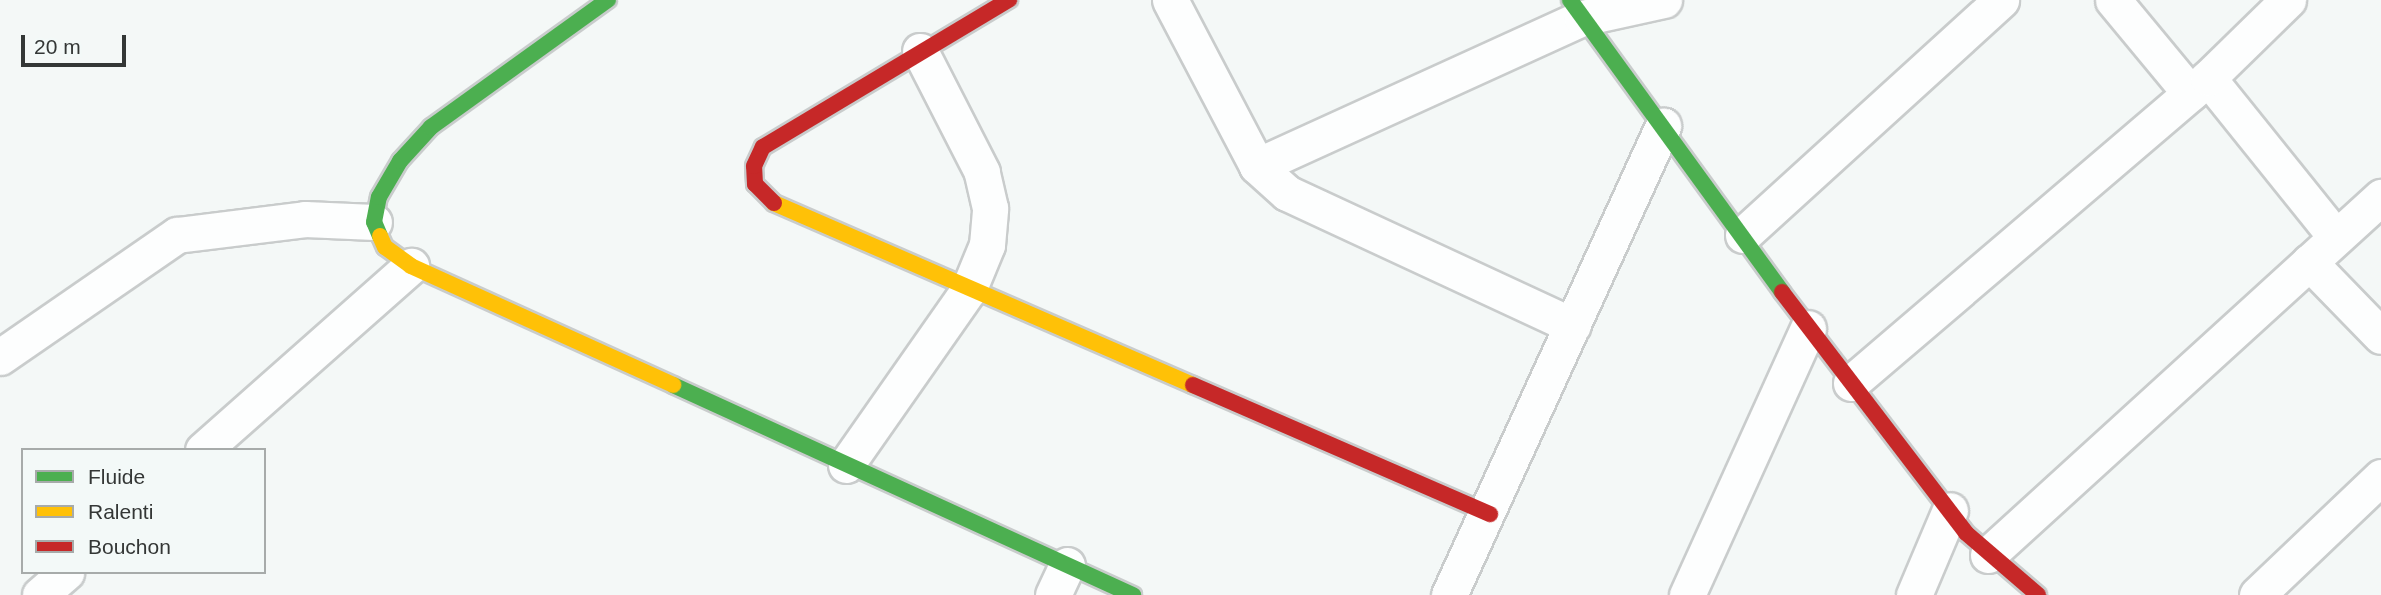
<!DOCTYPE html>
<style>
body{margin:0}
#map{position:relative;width:2381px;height:595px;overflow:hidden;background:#f4f8f7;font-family:Helvetica,sans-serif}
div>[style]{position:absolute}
.roads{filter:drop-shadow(2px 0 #c9cccc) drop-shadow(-2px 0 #c9cccc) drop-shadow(0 2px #c9cccc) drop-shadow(0 -2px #c9cccc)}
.street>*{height:35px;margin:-17.5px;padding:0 17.5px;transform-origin:17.5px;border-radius:17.5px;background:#fdfefe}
.fast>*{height:16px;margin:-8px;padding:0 8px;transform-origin:8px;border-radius:8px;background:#4caf50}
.slow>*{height:16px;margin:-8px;padding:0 8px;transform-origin:8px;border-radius:8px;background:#ffc107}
.jam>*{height:16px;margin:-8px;padding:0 8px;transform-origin:8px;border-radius:8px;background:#c62828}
span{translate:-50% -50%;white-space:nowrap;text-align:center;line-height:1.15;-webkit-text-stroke:5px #f3f9f8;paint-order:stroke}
.legend{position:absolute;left:21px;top:448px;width:245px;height:126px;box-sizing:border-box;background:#f3f9f8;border:2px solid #a7abaa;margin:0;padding:9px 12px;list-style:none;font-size:21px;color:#343736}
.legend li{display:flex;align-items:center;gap:14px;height:35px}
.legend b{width:35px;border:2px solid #a7abaa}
.scale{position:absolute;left:21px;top:35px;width:105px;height:32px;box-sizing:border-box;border:4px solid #343736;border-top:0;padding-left:9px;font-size:21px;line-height:24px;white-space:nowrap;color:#343736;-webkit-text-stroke:5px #f3f9f8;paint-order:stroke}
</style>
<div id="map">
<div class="roads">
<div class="street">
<i style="left:1170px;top:0;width:187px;rotate:62.3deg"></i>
<i style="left:1257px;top:166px;width:40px;rotate:42deg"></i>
<i style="left:1287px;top:193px;width:315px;rotate:24.9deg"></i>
<i style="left:2113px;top:0;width:121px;rotate:50.4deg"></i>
<i style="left:2208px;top:78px;width:204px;rotate:51.2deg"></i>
<i style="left:1257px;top:166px;width:357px;rotate:-24.5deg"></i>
<i style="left:1582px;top:18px;width:84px;rotate:-12.4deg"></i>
<i style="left:1743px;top:235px;width:349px;rotate:-42.3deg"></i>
<i style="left:2309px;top:262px;width:103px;rotate:45.8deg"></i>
<i style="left:0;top:357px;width:215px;rotate:-34.6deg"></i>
<i style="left:177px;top:235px;width:129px;rotate:-7.1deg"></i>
<i style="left:305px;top:219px;width:69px;rotate:2.5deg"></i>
<i style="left:1851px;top:383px;width:470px;rotate:-40.5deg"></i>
<i style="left:2208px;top:78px;width:112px;rotate:-44.3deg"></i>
<i style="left:203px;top:450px;width:278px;rotate:-41.5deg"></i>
<i style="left:846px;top:465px;width:213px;rotate:-55deg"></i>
<i style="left:968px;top:291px;width:50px;rotate:-67.6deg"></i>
<i style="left:987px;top:245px;width:37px;rotate:-85deg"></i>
<i style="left:990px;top:208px;width:37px;rotate:-103deg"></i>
<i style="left:982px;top:172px;width:136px;rotate:-117.1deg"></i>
<i style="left:1988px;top:555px;width:532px;rotate:-42.33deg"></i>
<i style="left:40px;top:595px;width:35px;rotate:-41deg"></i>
<i style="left:1053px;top:595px;width:33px;rotate:-65deg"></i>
<i style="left:1449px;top:595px;width:516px;rotate:-65.47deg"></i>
<i style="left:1687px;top:595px;width:293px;rotate:-65.6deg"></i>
<i style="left:1914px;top:595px;width:92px;rotate:-67deg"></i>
<i style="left:2257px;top:595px;width:171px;rotate:-43.6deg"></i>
</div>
<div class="fast">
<i style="left:1570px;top:0;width:361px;rotate:54deg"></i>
<i style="left:380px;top:236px;width:15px;rotate:-113deg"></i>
<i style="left:374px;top:222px;width:25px;rotate:-79deg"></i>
<i style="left:379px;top:197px;width:42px;rotate:-59.7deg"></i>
<i style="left:400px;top:161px;width:46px;rotate:-47.6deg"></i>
<i style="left:431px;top:127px;width:218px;rotate:-35.7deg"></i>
<i style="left:673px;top:385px;width:506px;rotate:24.54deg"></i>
</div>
<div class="slow">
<i style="left:774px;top:203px;width:457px;rotate:23.5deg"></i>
<i style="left:380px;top:236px;width:12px;rotate:66deg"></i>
<i style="left:385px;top:247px;width:32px;rotate:36deg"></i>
<i style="left:411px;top:266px;width:288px;rotate:24.4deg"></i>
</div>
<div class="jam">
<i style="left:774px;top:203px;width:27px;rotate:-135deg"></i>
<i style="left:755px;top:184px;width:18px;rotate:-93deg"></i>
<i style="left:754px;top:166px;width:21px;rotate:-65deg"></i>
<i style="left:763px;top:147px;width:287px;rotate:-30.9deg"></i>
<i style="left:1782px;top:292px;width:303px;rotate:52.6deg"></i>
<i style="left:1966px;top:533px;width:95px;rotate:40.7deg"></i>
<i style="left:1193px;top:385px;width:324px;rotate:23.5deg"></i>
</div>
</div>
<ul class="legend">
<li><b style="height:9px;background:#4caf50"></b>Fluide</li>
<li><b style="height:9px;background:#ffc107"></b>Ralenti</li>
<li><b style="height:9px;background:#c62828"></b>Bouchon</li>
</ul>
<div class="scale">20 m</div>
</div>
